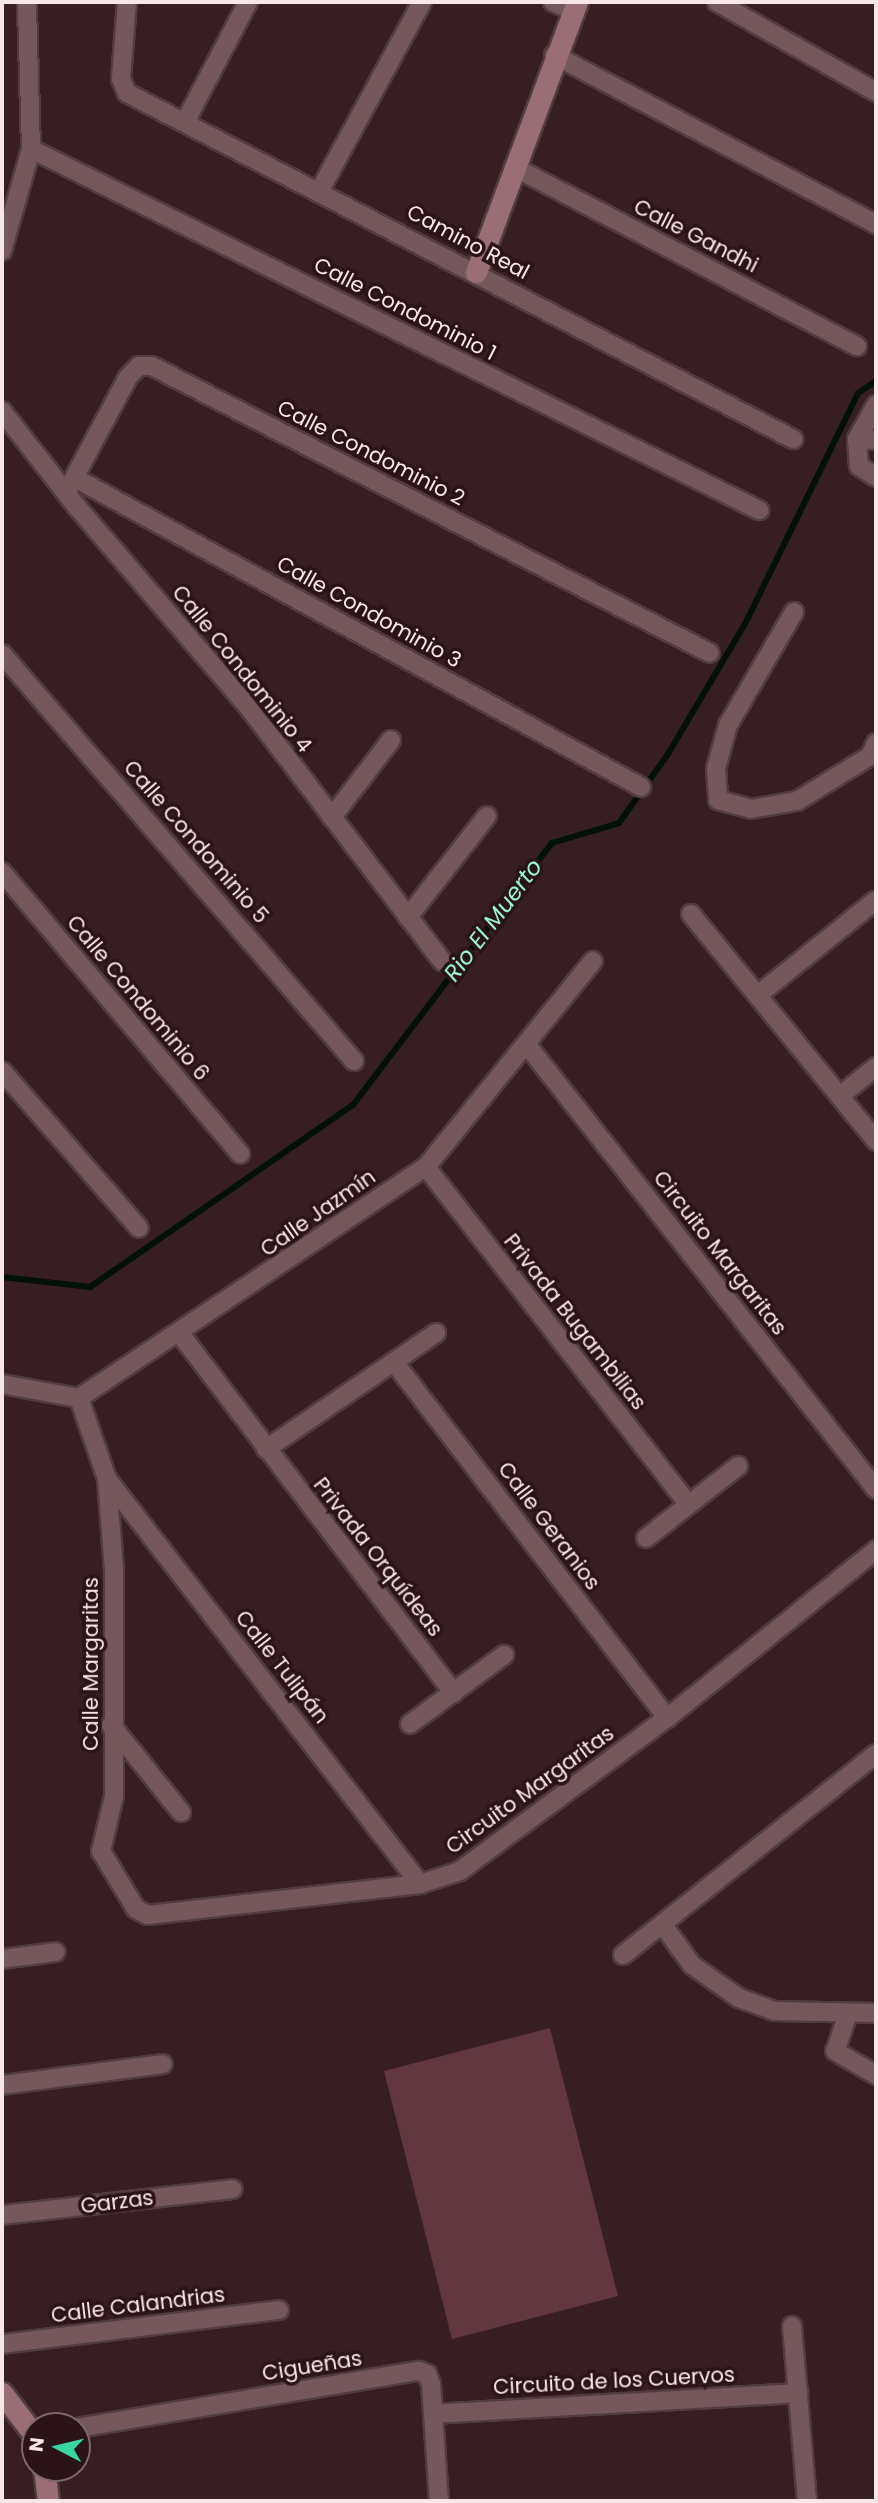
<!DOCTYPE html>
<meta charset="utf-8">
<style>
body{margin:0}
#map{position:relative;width:878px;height:2503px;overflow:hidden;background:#361e22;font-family:Poppins,sans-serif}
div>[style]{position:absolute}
.green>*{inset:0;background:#63373f}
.stream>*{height:6px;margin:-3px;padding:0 3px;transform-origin:3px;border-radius:3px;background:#011009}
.roads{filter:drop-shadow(2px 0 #513d40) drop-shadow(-2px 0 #513d40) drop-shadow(0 2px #513d40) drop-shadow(0 -2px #513d40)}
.street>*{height:18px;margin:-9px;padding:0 9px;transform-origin:9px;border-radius:9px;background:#74585c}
.secondary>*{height:21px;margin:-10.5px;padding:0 10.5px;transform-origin:10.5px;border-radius:10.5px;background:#9b6e75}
span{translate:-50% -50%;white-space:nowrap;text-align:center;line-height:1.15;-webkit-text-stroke:7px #2b1418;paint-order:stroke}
.street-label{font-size:21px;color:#f8e7e9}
.water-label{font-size:23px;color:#97f5d0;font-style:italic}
.frame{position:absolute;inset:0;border:4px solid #f8e7e9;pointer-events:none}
.north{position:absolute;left:21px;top:2412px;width:70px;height:70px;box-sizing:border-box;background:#2b1418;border:2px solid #7d686c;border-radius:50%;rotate:277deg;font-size:19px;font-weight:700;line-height:28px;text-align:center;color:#f8e7e9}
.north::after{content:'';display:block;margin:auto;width:24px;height:32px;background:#3bd4a4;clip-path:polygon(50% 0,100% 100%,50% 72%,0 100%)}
</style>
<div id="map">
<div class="green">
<i style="clip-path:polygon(550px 2028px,618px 2296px,452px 2339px,384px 2071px)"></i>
</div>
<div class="stream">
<i style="left:2px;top:1277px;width:89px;rotate:6.5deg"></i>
<i style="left:90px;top:1287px;width:320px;rotate:-34.7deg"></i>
<i style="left:353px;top:1105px;width:329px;rotate:-52.8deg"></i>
<i style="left:552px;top:843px;width:70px;rotate:-16.6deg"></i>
<i style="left:619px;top:823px;width:85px;rotate:-54.6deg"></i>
<i style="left:668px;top:754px;width:151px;rotate:-59.4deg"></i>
<i style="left:745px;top:624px;width:257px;rotate:-63.9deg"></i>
<i style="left:858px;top:393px;width:22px;rotate:-34deg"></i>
</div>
<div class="roads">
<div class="street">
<i style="left:127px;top:2px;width:77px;rotate:94.5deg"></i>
<i style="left:121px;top:79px;width:15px;rotate:67deg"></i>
<i style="left:127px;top:93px;width:751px;rotate:27.45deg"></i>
<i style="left:553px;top:2px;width:23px;rotate:23deg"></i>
<i style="left:717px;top:2px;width:183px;rotate:29.5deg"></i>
<i style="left:554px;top:55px;width:364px;rotate:27.7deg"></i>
<i style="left:185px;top:122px;width:136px;rotate:-62.3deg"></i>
<i style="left:31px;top:149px;width:813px;rotate:26.38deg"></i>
<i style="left:514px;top:167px;width:387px;rotate:27.6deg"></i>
<i style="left:320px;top:190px;width:214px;rotate:-61.5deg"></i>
<i style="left:2px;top:251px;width:106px;rotate:-74.1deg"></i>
<i style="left:31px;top:149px;width:147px;rotate:-91.6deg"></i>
<i style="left:876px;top:405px;width:39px;rotate:119deg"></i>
<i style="left:857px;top:439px;width:27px;rotate:86deg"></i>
<i style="left:859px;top:466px;width:20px;rotate:33deg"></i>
<i style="left:2px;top:411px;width:122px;rotate:52deg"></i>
<i style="left:77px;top:507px;width:266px;rotate:49.4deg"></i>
<i style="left:250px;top:709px;width:317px;rotate:52.7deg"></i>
<i style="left:857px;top:439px;width:19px;rotate:3deg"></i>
<i style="left:75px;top:478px;width:645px;rotate:28.63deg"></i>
<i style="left:67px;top:491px;width:129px;rotate:-61.8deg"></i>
<i style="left:128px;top:377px;width:16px;rotate:-45deg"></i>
<i style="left:139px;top:366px;width:13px"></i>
<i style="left:152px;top:366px;width:627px;rotate:27.22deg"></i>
<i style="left:794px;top:612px;width:131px;rotate:120.3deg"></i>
<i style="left:728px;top:725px;width:45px;rotate:105.6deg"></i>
<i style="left:716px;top:768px;width:32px;rotate:86deg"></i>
<i style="left:718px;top:800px;width:34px;rotate:15deg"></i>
<i style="left:751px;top:809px;width:47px;rotate:-9.9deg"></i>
<i style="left:797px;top:801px;width:86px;rotate:-31.7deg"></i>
<i style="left:870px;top:756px;width:14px;rotate:-65deg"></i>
<i style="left:2px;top:654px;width:538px;rotate:49.14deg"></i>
<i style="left:332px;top:817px;width:97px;rotate:-52.5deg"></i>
<i style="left:2px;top:872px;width:369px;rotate:49.8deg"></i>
<i style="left:691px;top:914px;width:293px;rotate:50.8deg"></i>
<i style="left:408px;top:917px;width:128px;rotate:-52deg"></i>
<i style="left:758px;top:995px;width:151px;rotate:-38.8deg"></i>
<i style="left:527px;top:1045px;width:565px;rotate:51.83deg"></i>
<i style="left:2px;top:1071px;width:208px;rotate:48.9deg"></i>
<i style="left:840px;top:1096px;width:46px;rotate:-38.9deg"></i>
<i style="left:426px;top:1167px;width:427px;rotate:52.1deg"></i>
<i style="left:181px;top:1335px;width:450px;rotate:52.7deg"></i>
<i style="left:394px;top:1362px;width:449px;rotate:52.5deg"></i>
<i style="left:2px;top:1384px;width:78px;rotate:10.3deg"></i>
<i style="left:79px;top:1398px;width:417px;rotate:-33.7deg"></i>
<i style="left:426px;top:1167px;width:265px;rotate:-51deg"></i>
<i style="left:79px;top:1398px;width:86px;rotate:70.9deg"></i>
<i style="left:107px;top:1479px;width:90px;rotate:85.6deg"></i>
<i style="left:114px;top:1569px;width:227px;rotate:90deg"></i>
<i style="left:114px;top:1796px;width:57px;rotate:103.3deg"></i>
<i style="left:101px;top:1851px;width:68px;rotate:58.9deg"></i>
<i style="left:136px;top:1909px;width:13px;rotate:27deg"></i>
<i style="left:148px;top:1915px;width:274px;rotate:-6.5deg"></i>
<i style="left:420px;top:1884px;width:42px;rotate:-18deg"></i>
<i style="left:460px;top:1871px;width:257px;rotate:-36.5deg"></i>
<i style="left:667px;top:1718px;width:268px;rotate:-38.8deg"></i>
<i style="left:266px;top:1449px;width:206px;rotate:-34.3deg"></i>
<i style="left:107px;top:1479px;width:512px;rotate:52.3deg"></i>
<i style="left:646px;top:1538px;width:117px;rotate:-38deg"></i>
<i style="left:410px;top:1724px;width:117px;rotate:-36.3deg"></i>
<i style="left:111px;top:1725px;width:112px;rotate:51.2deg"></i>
<i style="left:663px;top:1925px;width:49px;rotate:54.1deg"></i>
<i style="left:692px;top:1965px;width:57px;rotate:35.1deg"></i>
<i style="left:739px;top:1998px;width:37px;rotate:20deg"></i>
<i style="left:774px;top:2011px;width:102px;rotate:1.1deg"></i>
<i style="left:623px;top:1955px;width:323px;rotate:-38.5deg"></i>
<i style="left:2px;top:1959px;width:54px;rotate:-7.4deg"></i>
<i style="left:848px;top:2014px;width:39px;rotate:109deg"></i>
<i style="left:835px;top:2051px;width:48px;rotate:30.3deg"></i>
<i style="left:2px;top:2085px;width:162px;rotate:-7.4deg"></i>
<i style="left:2px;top:2215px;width:232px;rotate:-6.4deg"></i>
<i style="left:792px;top:2326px;width:176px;rotate:85.1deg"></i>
<i style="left:2px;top:2344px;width:279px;rotate:-7deg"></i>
<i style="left:433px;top:2414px;width:366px;rotate:-3.3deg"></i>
<i style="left:77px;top:2428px;width:347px;rotate:-9.5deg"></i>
<i style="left:419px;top:2371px;width:9px;rotate:21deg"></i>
<i style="left:427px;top:2374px;width:11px;rotate:68deg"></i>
<i style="left:431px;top:2384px;width:117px;rotate:86.1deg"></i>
</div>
<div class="secondary">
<i style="left:476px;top:272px;width:288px;rotate:-69.5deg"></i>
<i style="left:2px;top:2393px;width:54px;rotate:52.5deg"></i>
<i style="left:44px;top:2468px;width:33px;rotate:83deg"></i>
</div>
</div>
<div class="street-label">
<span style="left:696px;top:236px;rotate:27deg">Calle Gandhi</span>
<span style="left:468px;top:242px;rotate:28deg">Camino Real</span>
<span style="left:405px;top:309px;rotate:27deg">Calle Condominio 1</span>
<span style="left:371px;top:453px;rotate:27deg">Calle Condominio 2</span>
<span style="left:369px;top:612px;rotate:29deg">Calle Condominio 3</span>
<span style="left:242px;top:669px;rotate:51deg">Calle Condominio 4</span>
<span style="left:196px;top:842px;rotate:49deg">Calle Condominio 5</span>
<span style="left:138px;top:998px;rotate:50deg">Calle Condominio 6</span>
<span style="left:318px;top:1213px;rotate:-35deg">Calle Jazmín</span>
<span style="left:720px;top:1253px;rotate:52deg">Circuito Margaritas</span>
<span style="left:575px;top:1322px;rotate:52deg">Privada Bugambilias</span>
<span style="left:549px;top:1526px;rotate:53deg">Calle Geranios</span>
<span style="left:378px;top:1557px;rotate:52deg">Privada Orquídeas</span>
<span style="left:91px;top:1664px;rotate:-90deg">Calle Margaritas</span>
<span style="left:282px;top:1667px;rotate:52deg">Calle Tulipán</span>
<span style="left:530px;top:1790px;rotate:-36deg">Circuito Margaritas</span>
<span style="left:117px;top:2202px;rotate:-7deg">Garzas</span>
<span style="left:138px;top:2305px;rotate:-7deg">Calle Calandrias</span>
<span style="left:312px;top:2366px;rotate:-9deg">Cigueñas</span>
<span style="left:614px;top:2381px;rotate:-3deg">Circuito de los Cuervos</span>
</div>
<div class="water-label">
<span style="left:493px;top:920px;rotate:-53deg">Rio El Muerto</span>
</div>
<div class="frame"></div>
<div class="north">N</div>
</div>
